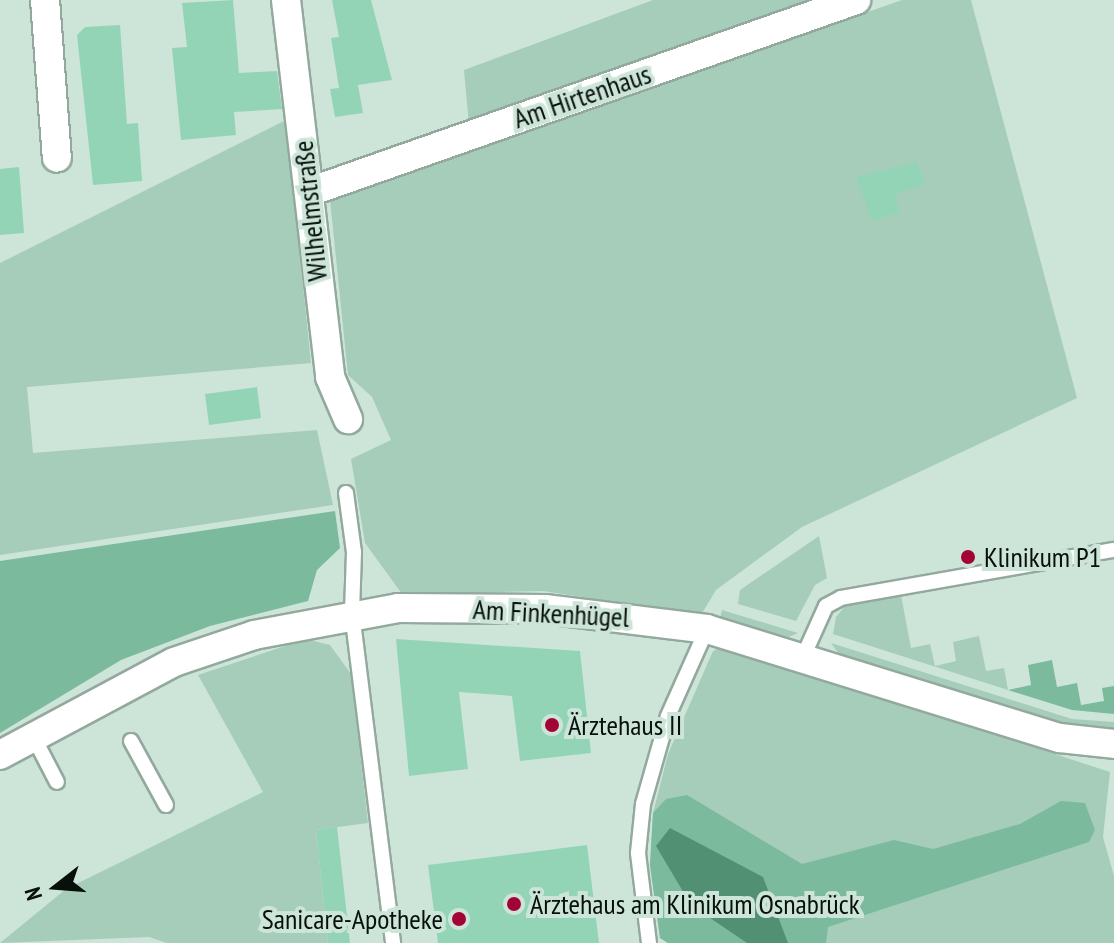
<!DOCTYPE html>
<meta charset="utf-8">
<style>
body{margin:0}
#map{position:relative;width:1114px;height:943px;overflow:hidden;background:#cde5d9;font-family:"PT Sans Narrow",sans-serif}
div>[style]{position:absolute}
.green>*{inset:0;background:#a6cdba}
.forest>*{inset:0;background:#7bba9d}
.water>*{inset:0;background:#529074}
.building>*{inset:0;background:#94d4b6}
.roads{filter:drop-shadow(2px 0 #93a99e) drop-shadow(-2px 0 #93a99e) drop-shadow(0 2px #93a99e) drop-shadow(0 -2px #93a99e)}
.service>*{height:14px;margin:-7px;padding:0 7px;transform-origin:7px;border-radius:7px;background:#fff}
.minor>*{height:28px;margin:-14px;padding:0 14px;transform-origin:14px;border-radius:14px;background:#fff}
.dots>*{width:22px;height:22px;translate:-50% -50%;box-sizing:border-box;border:4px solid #cde5d9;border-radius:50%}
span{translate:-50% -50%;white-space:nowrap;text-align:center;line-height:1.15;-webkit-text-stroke:8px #cde5d9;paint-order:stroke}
.street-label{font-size:28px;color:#08100c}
.poi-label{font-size:28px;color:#08100c}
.left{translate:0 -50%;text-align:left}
.right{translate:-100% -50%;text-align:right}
.north{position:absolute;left:16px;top:847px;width:80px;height:80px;-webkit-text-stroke:6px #cde5d9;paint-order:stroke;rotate:253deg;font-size:22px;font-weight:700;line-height:32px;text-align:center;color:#08100c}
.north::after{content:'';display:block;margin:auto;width:28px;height:36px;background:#08100c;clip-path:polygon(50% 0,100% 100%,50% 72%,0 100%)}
</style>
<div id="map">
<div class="green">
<i style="clip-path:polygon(653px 0,824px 0,469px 125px,464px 70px)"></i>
<i style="clip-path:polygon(902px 0,971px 0,1077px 398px,802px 527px,716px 590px,701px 615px,543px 591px,402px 594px,365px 543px,351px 459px,391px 440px,372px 397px,348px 375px,330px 200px)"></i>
<i style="clip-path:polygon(286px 120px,311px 363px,27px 387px,33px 453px,317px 430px,333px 505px,0 555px,0 263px)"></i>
<i style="clip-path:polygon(819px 536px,827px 578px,815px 585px,796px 621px,738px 604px,740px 590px)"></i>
<i style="clip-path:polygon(901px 595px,911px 648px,930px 644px,935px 666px,956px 661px,953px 642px,979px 636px,986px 671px,1004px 668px,1008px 690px,833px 634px,836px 617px,847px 604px)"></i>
<i style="clip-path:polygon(722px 610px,798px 633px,789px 637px,720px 619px)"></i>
<i style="clip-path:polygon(306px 639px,330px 645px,351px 674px,368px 823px,316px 830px,328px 943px,167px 943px,149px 937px,0 943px,66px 889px,263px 792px,198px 675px)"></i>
<i style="clip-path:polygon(831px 643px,1072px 719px,1114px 722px,1114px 730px,1066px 724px,839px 654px)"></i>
<i style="clip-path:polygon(724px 646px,1110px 772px,1103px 837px,1114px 876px,1114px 943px,668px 943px,660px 938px,650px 865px,653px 813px,668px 754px,713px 651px)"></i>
</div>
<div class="forest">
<i style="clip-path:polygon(335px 511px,340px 548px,317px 570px,308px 601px,210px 626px,121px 660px,0 733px,0 561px)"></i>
<i style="clip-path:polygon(1052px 660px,1057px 687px,1077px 683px,1081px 705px,1104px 701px,1102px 688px,1114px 686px,1114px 714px,1072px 710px,1008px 690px,1031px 685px,1028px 665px)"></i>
<i style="clip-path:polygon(687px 795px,802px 864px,894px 840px,933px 849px,1020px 824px,1061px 801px,1085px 803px,1095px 830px,1089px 842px,828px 927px,826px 943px,668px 943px,660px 938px,650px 865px,653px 813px,666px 799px)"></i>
</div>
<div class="water">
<i style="clip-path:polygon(670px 828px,763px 877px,788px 943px,747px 943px,691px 905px,656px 846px)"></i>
</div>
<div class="building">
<i style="clip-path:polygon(233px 0,239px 73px,277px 71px,282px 109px,234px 112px,236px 135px,181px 140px,172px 48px,187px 47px,182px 3px)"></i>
<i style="clip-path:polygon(332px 0,371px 0,392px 80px,358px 85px,363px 113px,335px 117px,330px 89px,339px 88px,331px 38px,339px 37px)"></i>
<i style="clip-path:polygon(120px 25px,127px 124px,138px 123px,142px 181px,93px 185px,77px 35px,85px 27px)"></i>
<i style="clip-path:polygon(917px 162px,925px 184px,894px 195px,900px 212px,872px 221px,856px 177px)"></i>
<i style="clip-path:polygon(19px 167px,24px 233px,0 235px,0 169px)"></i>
<i style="clip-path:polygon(257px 387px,261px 418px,209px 425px,205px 394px)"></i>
<i style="clip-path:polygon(396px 639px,580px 651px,591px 753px,520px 761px,512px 696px,459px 692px,468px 769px,409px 776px)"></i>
<i style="clip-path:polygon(337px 827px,350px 943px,328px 943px,316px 830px)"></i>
<i style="clip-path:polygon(587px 845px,599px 943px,438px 943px,428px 865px)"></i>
</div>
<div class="roads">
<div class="service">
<i style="left:346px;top:493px;width:60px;rotate:82.3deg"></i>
<i style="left:354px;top:552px;width:61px;rotate:91.9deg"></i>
<i style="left:352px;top:613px;width:333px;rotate:82.9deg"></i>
<i style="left:803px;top:657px;width:56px;rotate:-65.7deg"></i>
<i style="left:826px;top:606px;width:17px;rotate:-28deg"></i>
<i style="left:841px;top:598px;width:277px;rotate:-10deg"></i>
<i style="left:32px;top:734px;width:54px;rotate:62.5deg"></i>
<i style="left:131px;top:741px;width:73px;rotate:61.3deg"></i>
<i style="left:649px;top:943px;width:91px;rotate:-97deg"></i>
<i style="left:638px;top:853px;width:49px;rotate:-84.2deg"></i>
<i style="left:643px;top:804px;width:91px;rotate:-74.1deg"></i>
<i style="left:668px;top:716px;width:95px;rotate:-65.9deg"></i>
</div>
<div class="minor">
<i style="left:45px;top:0;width:158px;rotate:85.7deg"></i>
<i style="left:286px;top:0;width:380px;rotate:83.3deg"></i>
<i style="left:330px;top:377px;width:46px;rotate:66.8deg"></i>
<i style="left:309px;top:192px;width:580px;rotate:-19.34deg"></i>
<i style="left:0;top:755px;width:197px;rotate:-28.1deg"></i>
<i style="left:174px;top:662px;width:84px;rotate:-18.6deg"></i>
<i style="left:254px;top:635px;width:147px;rotate:-10.6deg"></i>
<i style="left:398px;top:608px;width:147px;rotate:0.4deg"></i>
<i style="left:545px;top:609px;width:163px;rotate:7deg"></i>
<i style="left:707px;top:629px;width:369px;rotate:17.2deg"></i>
<i style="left:1060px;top:738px;width:54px;rotate:6.3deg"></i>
</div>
</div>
<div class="dots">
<i style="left:968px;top:557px;background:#a20438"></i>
<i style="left:552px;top:725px;background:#a20438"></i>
<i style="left:514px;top:904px;background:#a20438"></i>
<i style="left:459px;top:919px;background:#a20438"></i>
</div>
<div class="street-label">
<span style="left:582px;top:96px;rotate:-19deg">Am Hirtenhaus</span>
<span style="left:310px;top:211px;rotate:-96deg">Wilhelmstraße</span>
<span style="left:551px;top:613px;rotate:3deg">Am Finkenhügel</span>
</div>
<div class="poi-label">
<span class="left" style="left:984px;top:557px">Klinikum P1</span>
<span class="left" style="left:568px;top:725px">Ärztehaus II</span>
<span class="left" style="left:530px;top:904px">Ärztehaus am Klinikum Osnabrück</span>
<span class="right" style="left:443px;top:919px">Sanicare-Apotheke</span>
</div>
<div class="north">N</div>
</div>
